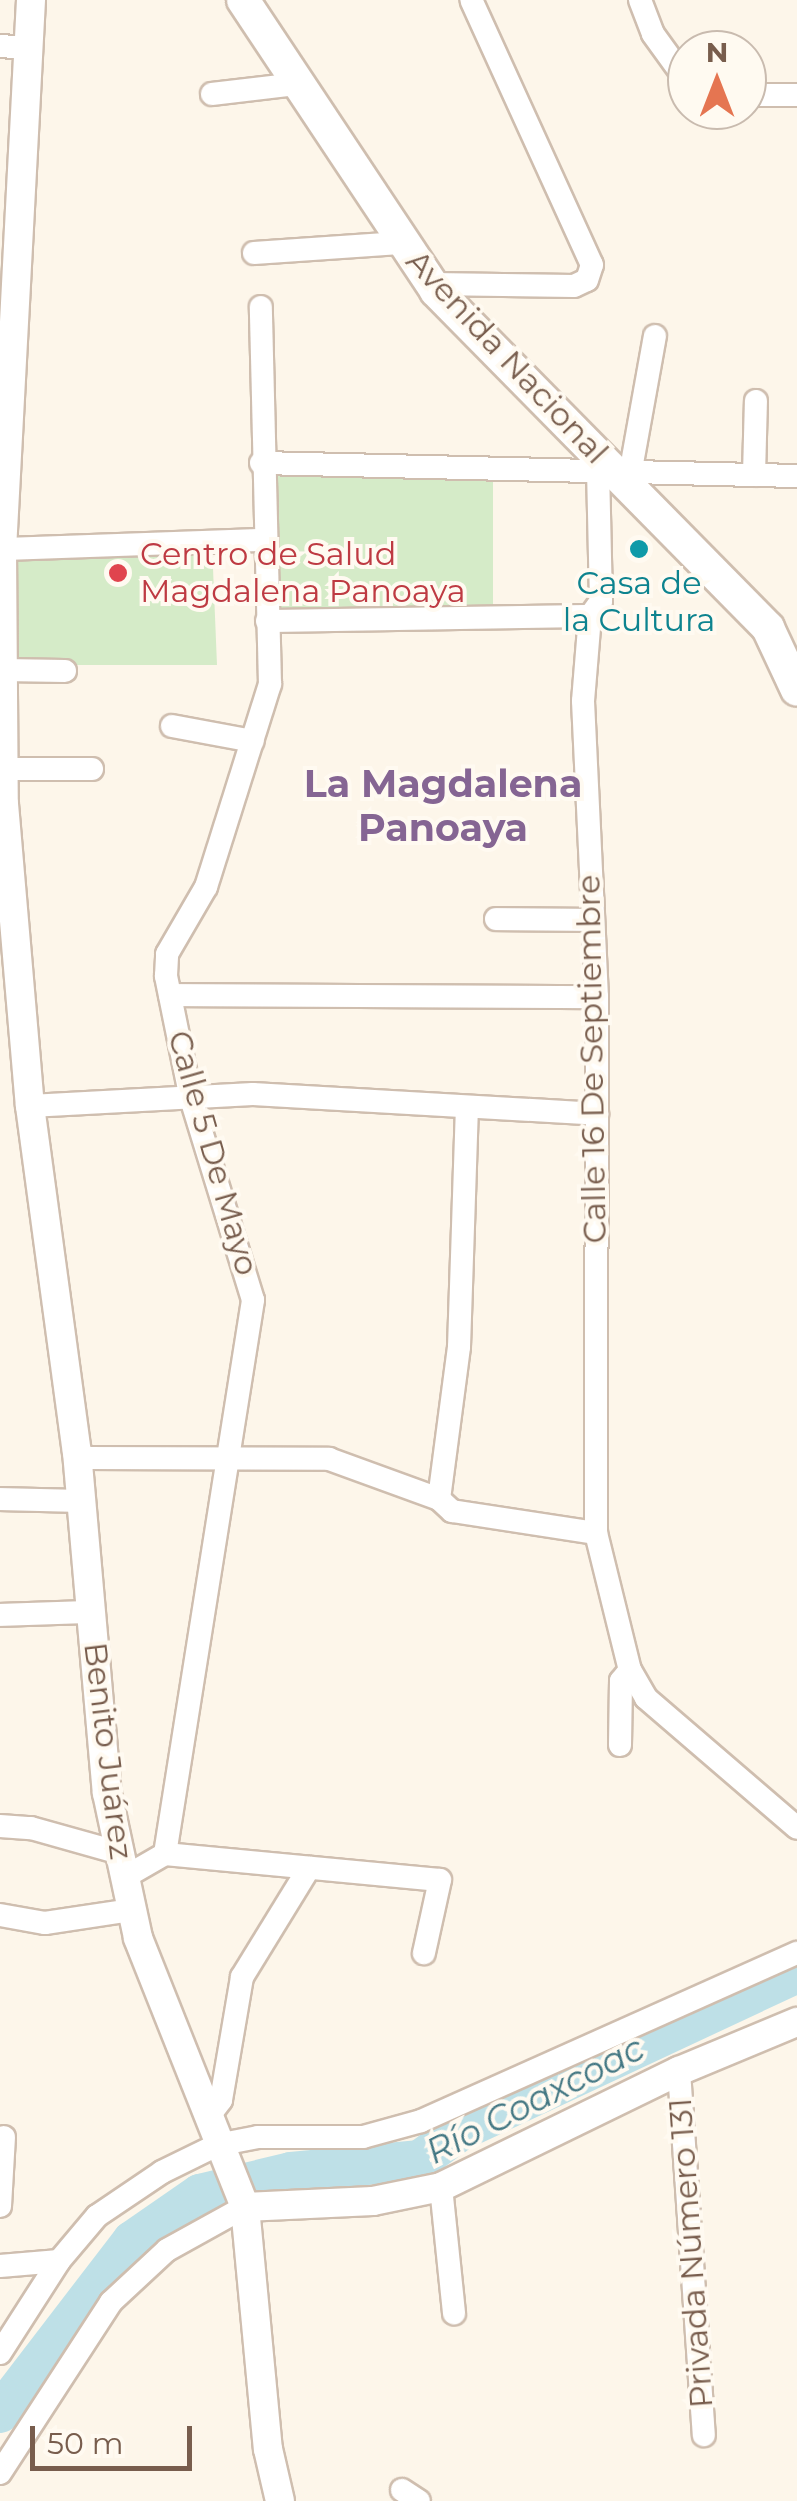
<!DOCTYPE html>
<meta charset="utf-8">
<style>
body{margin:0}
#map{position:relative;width:797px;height:2501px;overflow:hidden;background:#fdf6ea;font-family:Montserrat,sans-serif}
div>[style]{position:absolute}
.green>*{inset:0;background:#d5ebc8}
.river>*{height:40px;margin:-20px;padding:0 20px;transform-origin:20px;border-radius:20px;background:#bee0e7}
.roads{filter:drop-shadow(2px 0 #cfbeaf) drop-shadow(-2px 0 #cfbeaf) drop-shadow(0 2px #cfbeaf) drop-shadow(0 -2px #cfbeaf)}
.minor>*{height:22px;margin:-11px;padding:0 11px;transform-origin:11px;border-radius:11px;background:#fff}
.tertiary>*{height:28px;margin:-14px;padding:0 14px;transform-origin:14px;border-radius:14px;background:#fff}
.secondary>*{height:32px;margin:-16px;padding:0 16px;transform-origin:16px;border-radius:16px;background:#fff}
.dots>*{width:28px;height:28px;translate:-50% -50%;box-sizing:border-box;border:5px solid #fffaf1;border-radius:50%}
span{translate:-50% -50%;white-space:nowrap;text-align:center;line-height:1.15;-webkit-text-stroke:8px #fffaf1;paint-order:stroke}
.street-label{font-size:32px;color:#785d4d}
.health-label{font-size:32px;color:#be3a42}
.left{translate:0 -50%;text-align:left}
.culture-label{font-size:32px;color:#0d838f}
.water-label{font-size:35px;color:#437783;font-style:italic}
.quarter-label{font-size:38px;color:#856593;font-weight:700}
.north{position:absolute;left:667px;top:30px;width:100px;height:100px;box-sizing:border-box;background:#fffaf1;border:2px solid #c9bbaf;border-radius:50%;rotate:0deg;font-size:28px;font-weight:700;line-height:40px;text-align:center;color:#785d4d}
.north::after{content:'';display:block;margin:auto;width:35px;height:45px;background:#e57551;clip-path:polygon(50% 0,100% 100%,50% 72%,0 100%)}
.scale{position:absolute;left:30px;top:2426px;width:162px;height:45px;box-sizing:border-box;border:5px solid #785d4d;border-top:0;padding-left:12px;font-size:30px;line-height:35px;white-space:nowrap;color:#785d4d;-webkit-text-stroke:8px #fffaf1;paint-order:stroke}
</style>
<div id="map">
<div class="green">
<i style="clip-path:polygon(266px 471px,493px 475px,493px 617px,269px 616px)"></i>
<i style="clip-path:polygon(212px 544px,217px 665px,0 665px,0 546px)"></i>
</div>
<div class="river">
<i style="left:0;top:2413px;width:217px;rotate:-52.5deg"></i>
<i style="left:132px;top:2241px;width:83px;rotate:-34.7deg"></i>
<i style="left:200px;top:2194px;width:94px;rotate:-13.6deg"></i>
<i style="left:291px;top:2172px;width:130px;rotate:-5.3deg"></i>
<i style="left:420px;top:2160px;width:49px;rotate:-35.9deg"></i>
<i style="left:460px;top:2131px;width:372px;rotate:-25.1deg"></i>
</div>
<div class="roads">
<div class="minor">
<i style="left:640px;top:0;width:36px;rotate:69deg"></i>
<i style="left:653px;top:34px;width:58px;rotate:54.1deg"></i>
<i style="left:0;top:46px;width:30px;rotate:4deg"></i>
<i style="left:212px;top:94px;width:86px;rotate:-6.7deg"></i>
<i style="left:747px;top:95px;width:50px"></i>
<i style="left:254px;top:253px;width:146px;rotate:-3.9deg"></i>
<i style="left:432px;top:284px;width:142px;rotate:0.8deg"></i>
<i style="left:574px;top:286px;width:14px;rotate:-25deg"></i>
<i style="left:587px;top:280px;width:16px;rotate:-72deg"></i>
<i style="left:592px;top:265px;width:291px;rotate:-114.5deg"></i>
<i style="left:261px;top:463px;width:536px;rotate:1.39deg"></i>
<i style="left:598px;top:469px;width:132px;rotate:88.7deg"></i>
<i style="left:601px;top:601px;width:19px;rotate:126deg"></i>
<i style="left:590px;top:616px;width:85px;rotate:94.7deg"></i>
<i style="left:583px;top:701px;width:296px;rotate:87.3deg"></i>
<i style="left:597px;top:997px;width:536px;rotate:90.11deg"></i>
<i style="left:596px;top:1533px;width:141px;rotate:76.1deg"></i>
<i style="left:630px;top:1670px;width:32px;rotate:60deg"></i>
<i style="left:646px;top:1698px;width:199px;rotate:40.7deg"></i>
<i style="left:631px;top:469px;width:135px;rotate:-79.8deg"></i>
<i style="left:754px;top:475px;width:74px;rotate:-88.5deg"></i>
<i style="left:2px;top:549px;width:260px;rotate:-2deg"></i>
<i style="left:267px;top:621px;width:323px;rotate:-0.9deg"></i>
<i style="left:3px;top:670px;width:62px;rotate:0.9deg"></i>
<i style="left:172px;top:726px;width:82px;rotate:10.5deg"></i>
<i style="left:4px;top:769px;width:88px"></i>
<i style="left:496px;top:919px;width:94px;rotate:0.6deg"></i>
<i style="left:170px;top:995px;width:427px;rotate:0.3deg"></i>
<i style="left:30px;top:1106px;width:223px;rotate:-3.1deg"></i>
<i style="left:253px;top:1094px;width:345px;rotate:3.3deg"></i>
<i style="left:77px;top:1452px;width:10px;rotate:37deg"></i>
<i style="left:85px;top:1458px;width:244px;rotate:0.2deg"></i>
<i style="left:329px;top:1459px;width:117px;rotate:20deg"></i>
<i style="left:439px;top:1499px;width:18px;rotate:43deg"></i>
<i style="left:452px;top:1511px;width:146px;rotate:8.7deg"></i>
<i style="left:0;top:1499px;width:81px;rotate:1.4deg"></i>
<i style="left:439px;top:1499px;width:153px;rotate:-82.5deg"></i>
<i style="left:459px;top:1347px;width:239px;rotate:-88.1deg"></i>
<i style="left:0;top:1615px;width:91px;rotate:-1.9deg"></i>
<i style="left:620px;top:1745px;width:64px;rotate:-89.1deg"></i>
<i style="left:621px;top:1681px;width:14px;rotate:-51deg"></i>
<i style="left:0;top:1826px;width:31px;rotate:4deg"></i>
<i style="left:31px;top:1828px;width:92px;rotate:15.7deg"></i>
<i style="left:165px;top:1854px;width:276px;rotate:5.4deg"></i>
<i style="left:440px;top:1880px;width:75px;rotate:102.4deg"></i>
<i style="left:125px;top:1877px;width:46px;rotate:-29.9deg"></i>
<i style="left:165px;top:1854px;width:561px;rotate:-80.97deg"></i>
<i style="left:253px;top:1300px;width:210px;rotate:-107.1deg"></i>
<i style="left:191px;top:1099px;width:126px;rotate:-101.5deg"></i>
<i style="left:166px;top:976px;width:22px;rotate:-87deg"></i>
<i style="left:167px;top:954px;width:78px;rotate:-59.8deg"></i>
<i style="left:206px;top:887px;width:213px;rotate:-72.5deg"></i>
<i style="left:270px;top:684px;width:377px;rotate:-91.4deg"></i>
<i style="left:0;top:1915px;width:46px;rotate:10.1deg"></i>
<i style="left:45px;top:1923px;width:88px;rotate:-8.5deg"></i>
<i style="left:679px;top:2071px;width:365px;rotate:86.1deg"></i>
<i style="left:209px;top:2116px;width:20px;rotate:-53deg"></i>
<i style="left:221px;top:2100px;width:125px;rotate:-80.3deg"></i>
<i style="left:242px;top:1977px;width:128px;rotate:-58.4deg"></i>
<i style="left:441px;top:2187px;width:127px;rotate:84.1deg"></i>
<i style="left:0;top:2206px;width:69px;rotate:-86.7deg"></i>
<i style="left:0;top:2266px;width:59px;rotate:-4.8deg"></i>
<i style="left:0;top:2353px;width:109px;rotate:-57.3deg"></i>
<i style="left:59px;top:2261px;width:59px;rotate:-49.8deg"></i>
<i style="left:97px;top:2216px;width:78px;rotate:-34.1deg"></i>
<i style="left:162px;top:2172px;width:61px;rotate:-26.1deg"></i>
<i style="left:217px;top:2145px;width:42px;rotate:-11deg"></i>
<i style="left:258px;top:2137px;width:105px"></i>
<i style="left:363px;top:2137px;width:60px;rotate:-15.4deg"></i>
<i style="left:421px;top:2121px;width:412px;rotate:-24.1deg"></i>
<i style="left:0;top:2473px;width:204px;rotate:-57deg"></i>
<i style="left:111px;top:2302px;width:76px;rotate:-42.9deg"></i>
<i style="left:167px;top:2250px;width:89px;rotate:-28.9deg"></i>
<i style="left:402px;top:2490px;width:20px;rotate:33deg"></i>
</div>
<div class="tertiary">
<i style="left:31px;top:0;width:550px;rotate:93.02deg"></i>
<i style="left:2px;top:549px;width:255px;rotate:89.6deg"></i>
<i style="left:4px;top:804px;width:303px;rotate:85.1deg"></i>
<i style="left:30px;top:1106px;width:349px;rotate:82.3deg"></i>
<i style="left:77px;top:1452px;width:342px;rotate:85deg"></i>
<i style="left:107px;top:1793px;width:148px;rotate:77.9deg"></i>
<i style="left:138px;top:1938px;width:289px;rotate:68.3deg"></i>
<i style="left:245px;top:2207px;width:243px;rotate:84.6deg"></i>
<i style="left:268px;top:2449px;width:53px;rotate:77deg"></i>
<i style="left:245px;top:2207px;width:128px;rotate:-2.7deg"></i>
<i style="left:373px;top:2201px;width:69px;rotate:-11.6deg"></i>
<i style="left:441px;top:2187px;width:265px;rotate:-26deg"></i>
<i style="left:679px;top:2071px;width:128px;rotate:-22.6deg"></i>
</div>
<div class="secondary">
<i style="left:243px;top:0;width:349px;rotate:56.4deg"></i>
<i style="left:436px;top:291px;width:473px;rotate:45.4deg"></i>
<i style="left:768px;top:628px;width:68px;rotate:64.9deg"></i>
</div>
</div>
<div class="dots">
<i style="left:639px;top:549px;background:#0f9aa8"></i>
<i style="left:118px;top:573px;background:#e0444e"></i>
</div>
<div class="street-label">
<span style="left:507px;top:357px;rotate:47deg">Avenida Nacional</span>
<span style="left:592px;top:1059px;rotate:-91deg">Calle 16 De Septiembre</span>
<span style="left:213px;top:1153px;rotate:74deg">Calle 5 De Mayo</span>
<span style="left:108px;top:1751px;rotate:83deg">Benito Juárez</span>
<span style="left:691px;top:2253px;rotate:-94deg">Privada Número 131</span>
</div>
<div class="health-label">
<span class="left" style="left:140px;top:573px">Centro de Salud<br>Magdalena Panoaya</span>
</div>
<div class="culture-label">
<span style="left:639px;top:602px">Casa de<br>la Cultura</span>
</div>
<div class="water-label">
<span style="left:535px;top:2100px;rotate:-27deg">Río Coaxcoac</span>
</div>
<div class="quarter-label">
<span style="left:443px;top:806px">La Magdalena<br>Panoaya</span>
</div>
<div class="north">N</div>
<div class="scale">50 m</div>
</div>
